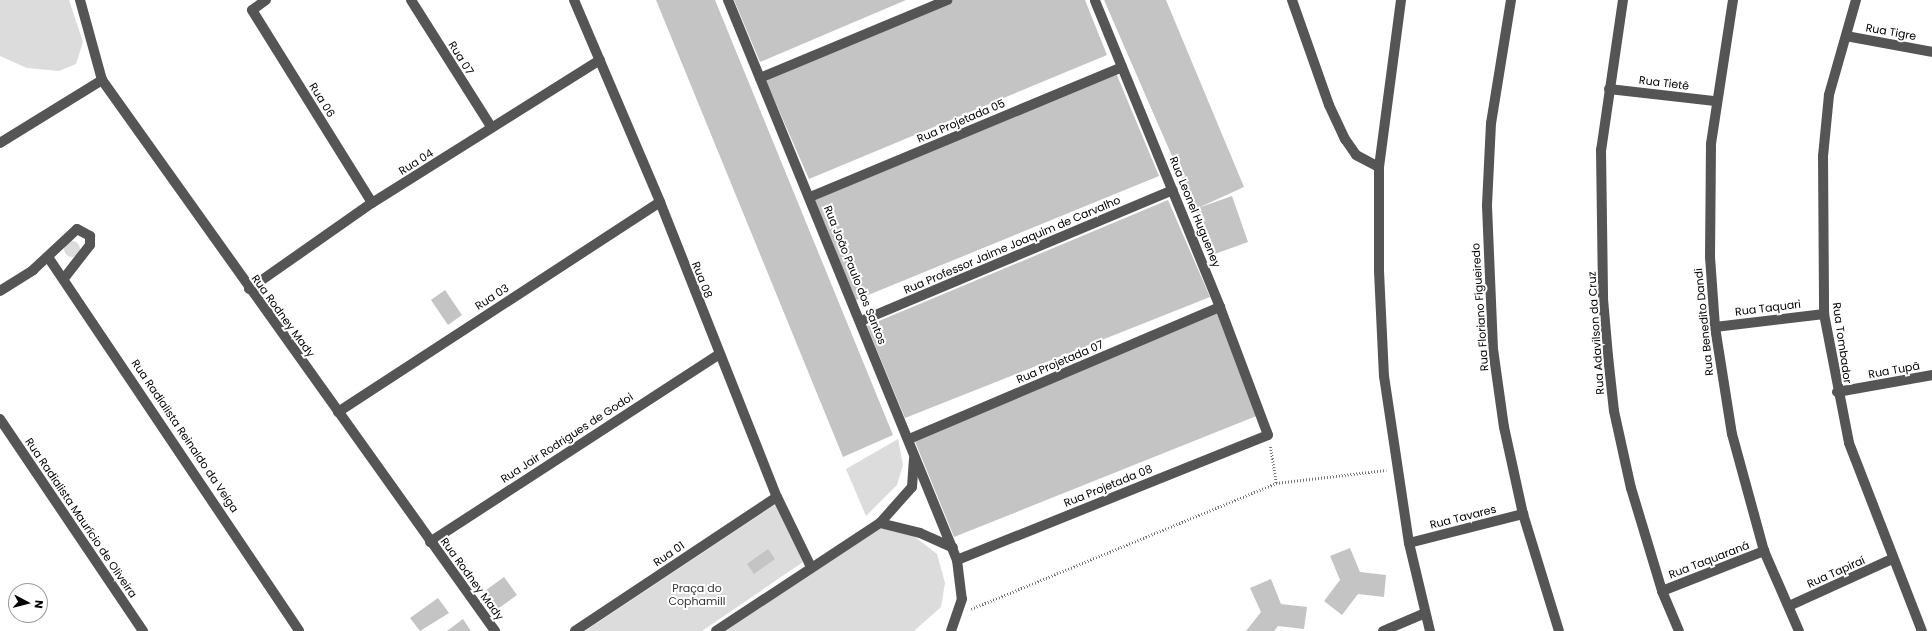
<!DOCTYPE html>
<meta charset="utf-8">
<style>
body{margin:0}
#map{position:relative;width:1932px;height:631px;overflow:hidden;background:#fff;font-family:Poppins,sans-serif}
div>[style]{position:absolute}
.green>*{inset:0;background:#dcdcdc}
.round{border-radius:50%}
.building>*{inset:0;background:#c4c4c4}
.path>*{height:2.5px;margin-top:-1.25px;transform-origin:0;background:repeating-linear-gradient(90deg,#777 0 1px,transparent 0 3px)}
.minor>*{height:10px;margin:-5px;padding:0 5px;transform-origin:5px;border-radius:5px;background:#555}
span{translate:-50% -50%;white-space:nowrap;text-align:center;line-height:1.15;-webkit-text-stroke:4px #fff;paint-order:stroke}
.street-label{font-size:11px;color:#000}
.park-label{font-size:11px;color:#333}
.north{position:absolute;left:8px;top:583px;width:40px;height:40px;box-sizing:border-box;background:#fff;border:1px solid #999;border-radius:50%;rotate:97deg;font-size:11px;font-weight:700;line-height:16px;text-align:center;color:#000}
.north::after{content:'';display:block;margin:auto;width:14px;height:18px;background:#000;clip-path:polygon(50% 0,100% 100%,50% 72%,0 100%)}
</style>
<div id="map">
<div class="green">
<i style="clip-path:polygon(0 0,69px 0,83px 42px,76px 64px,59px 71px,27px 68px,0 56px)"></i>
<i class="round" style="left:64px;top:241px;width:16px;height:16px"></i>
<i style="clip-path:polygon(898px 439px,903px 465px,897px 485px,866px 516px,846px 469px)"></i>
<i style="clip-path:polygon(776px 504px,803px 562px,702px 631px,585px 631px)"></i>
<i style="clip-path:polygon(882px 528px,910px 533px,937px 554px,945px 583px,941px 607px,914px 631px,721px 631px,855px 542px)"></i>
</div>
<div class="building">
<i style="clip-path:polygon(656px 0,715px 0,893px 435px,843px 457px)"></i>
<i style="clip-path:polygon(734px 0,906px 0,760px 62px)"></i>
<i style="clip-path:polygon(953px 0,1085px 0,1107px 55px,809px 179px,766px 81px)"></i>
<i style="clip-path:polygon(1104px 0,1166px 0,1244px 187px,1198px 208px,1232px 196px,1248px 242px,1212px 255px,1195px 209px)"></i>
<i style="clip-path:polygon(1116px 73px,1159px 176px,856px 300px,815px 200px)"></i>
<i style="clip-path:polygon(1168px 200px,1210px 297px,905px 418px,867px 326px)"></i>
<i style="clip-path:polygon(445px 290px,462px 315px,448px 325px,431px 300px)"></i>
<i style="clip-path:polygon(1219px 313px,1259px 415px,954px 537px,914px 439px)"></i>
<i style="clip-path:polygon(1350px 548px,1360px 572px,1386px 575px,1384px 597px,1358px 594px,1342px 615px,1324px 601px,1340px 580px,1330px 556px)"></i>
<i style="clip-path:polygon(768px 549px,775px 559px,754px 574px,747px 564px)"></i>
<i style="clip-path:polygon(504px 577px,517px 595px,495px 611px,482px 593px)"></i>
<i style="clip-path:polygon(1271px 579px,1281px 604px,1307px 607px,1304px 629px,1278px 626px,1274px 631px,1246px 631px,1261px 612px,1250px 588px)"></i>
<i style="clip-path:polygon(438px 598px,449px 613px,420px 631px,410px 618px)"></i>
<i style="clip-path:polygon(463px 619px,471px 631px,447px 631px)"></i>
</div>
<div class="path">
<i style="left:1276px;top:483px;width:111px;rotate:-6.7deg"></i>
<i style="left:971px;top:609px;width:330px;rotate:-22.4deg"></i>
<i style="left:1276px;top:483px;width:37px;rotate:-99deg"></i>
</div>
<div class="minor">
<i style="left:80px;top:0;width:83px;rotate:74.6deg"></i>
<i style="left:102px;top:80px;width:677px;rotate:54.5deg"></i>
<i style="left:266px;top:0;width:17px;rotate:144deg"></i>
<i style="left:252px;top:10px;width:227px;rotate:58.1deg"></i>
<i style="left:411px;top:0;width:151px;rotate:57.7deg"></i>
<i style="left:574px;top:0;width:220px;rotate:66.9deg"></i>
<i style="left:660px;top:202px;width:317px;rotate:68.4deg"></i>
<i style="left:777px;top:497px;width:78px;rotate:64.1deg"></i>
<i style="left:728px;top:0;width:605px;rotate:67.76deg"></i>
<i style="left:957px;top:560px;width:39px;rotate:83deg"></i>
<i style="left:962px;top:599px;width:34px;rotate:109deg"></i>
<i style="left:1292px;top:0;width:111px;rotate:70.6deg"></i>
<i style="left:1329px;top:105px;width:38px;rotate:65deg"></i>
<i style="left:1345px;top:139px;width:19px;rotate:55deg"></i>
<i style="left:1356px;top:155px;width:26px;rotate:28deg"></i>
<i style="left:1401px;top:0;width:168px;rotate:97.5deg"></i>
<i style="left:1379px;top:167px;width:104px;rotate:90deg"></i>
<i style="left:1379px;top:271px;width:105px;rotate:87.3deg"></i>
<i style="left:1384px;top:376px;width:169px;rotate:81.5deg"></i>
<i style="left:1409px;top:543px;width:90px;rotate:76.6deg"></i>
<i style="left:1511px;top:0;width:125px;rotate:99.2deg"></i>
<i style="left:1491px;top:123px;width:83px;rotate:92.8deg"></i>
<i style="left:1487px;top:206px;width:143px;rotate:87.6deg"></i>
<i style="left:1493px;top:349px;width:79px;rotate:82deg"></i>
<i style="left:1504px;top:427px;width:89px;rotate:77.7deg"></i>
<i style="left:1523px;top:514px;width:122px;rotate:72.9deg"></i>
<i style="left:1623px;top:0;width:152px;rotate:98.3deg"></i>
<i style="left:1601px;top:150px;width:149px;rotate:89.2deg"></i>
<i style="left:1603px;top:299px;width:57px;rotate:85deg"></i>
<i style="left:1608px;top:356px;width:55px;rotate:83.8deg"></i>
<i style="left:1614px;top:411px;width:79px;rotate:77.6deg"></i>
<i style="left:1631px;top:488px;width:108px;rotate:73.2deg"></i>
<i style="left:1662px;top:591px;width:43px;rotate:67deg"></i>
<i style="left:1733px;top:0;width:146px;rotate:98.7deg"></i>
<i style="left:1711px;top:144px;width:113px;rotate:90.5deg"></i>
<i style="left:1710px;top:257px;width:70px;rotate:85.9deg"></i>
<i style="left:1715px;top:327px;width:108px;rotate:81deg"></i>
<i style="left:1732px;top:434px;width:121px;rotate:74.7deg"></i>
<i style="left:1764px;top:551px;width:87px;rotate:66.4deg"></i>
<i style="left:1856px;top:0;width:99px;rotate:105.9deg"></i>
<i style="left:1829px;top:95px;width:61px;rotate:95.6deg"></i>
<i style="left:1823px;top:156px;width:158px;rotate:89.6deg"></i>
<i style="left:1824px;top:314px;width:131px;rotate:79deg"></i>
<i style="left:1849px;top:443px;width:202px;rotate:68.8deg"></i>
<i style="left:1846px;top:36px;width:87px;rotate:10.5deg"></i>
<i style="left:760px;top:78px;width:203px;rotate:-22.6deg"></i>
<i style="left:1609px;top:89px;width:107px;rotate:6.5deg"></i>
<i style="left:0;top:143px;width:120px;rotate:-31.7deg"></i>
<i style="left:810px;top:197px;width:338px;rotate:-22.6deg"></i>
<i style="left:48px;top:257px;width:450px;rotate:56.1deg"></i>
<i style="left:249px;top:289px;width:150px;rotate:-35deg"></i>
<i style="left:372px;top:203px;width:269px;rotate:-32.1deg"></i>
<i style="left:0;top:291px;width:39px;rotate:-32deg"></i>
<i style="left:33px;top:270px;width:60px;rotate:-43deg"></i>
<i style="left:77px;top:229px;width:15px;rotate:28deg"></i>
<i style="left:90px;top:236px;width:9px;rotate:90deg"></i>
<i style="left:90px;top:245px;width:41px;rotate:128deg"></i>
<i style="left:861px;top:321px;width:338px;rotate:-22.8deg"></i>
<i style="left:1715px;top:327px;width:110px;rotate:-6.8deg"></i>
<i style="left:1837px;top:392px;width:97px;rotate:-10.1deg"></i>
<i style="left:338px;top:412px;width:384px;rotate:-33.1deg"></i>
<i style="left:0;top:419px;width:256px;rotate:56deg"></i>
<i style="left:909px;top:439px;width:338px;rotate:-23deg"></i>
<i style="left:880px;top:523px;width:48px;rotate:-48.4deg"></i>
<i style="left:912px;top:487px;width:28px;rotate:-86deg"></i>
<i style="left:430px;top:542px;width:343px;rotate:-33deg"></i>
<i style="left:1409px;top:543px;width:118px;rotate:-14.3deg"></i>
<i style="left:957px;top:560px;width:335px;rotate:-21.9deg"></i>
<i style="left:1268px;top:435px;width:137px;rotate:-110.6deg"></i>
<i style="left:1220px;top:307px;width:331px;rotate:-112.2deg"></i>
<i style="left:1662px;top:591px;width:110px;rotate:-21.4deg"></i>
<i style="left:1789px;top:606px;width:113px;rotate:-24.5deg"></i>
<i style="left:575px;top:631px;width:242px;rotate:-33.6deg"></i>
<i style="left:716px;top:631px;width:196px;rotate:-33.4deg"></i>
<i style="left:880px;top:523px;width:41px;rotate:14deg"></i>
<i style="left:920px;top:533px;width:36px;rotate:24deg"></i>
<i style="left:1383px;top:631px;width:43px;rotate:-23deg"></i>
</div>
<div class="street-label">
<span style="left:1891px;top:32px;rotate:10deg">Rua Tigre</span>
<span style="left:461px;top:58px;rotate:58deg">Rua 07</span>
<span style="left:1664px;top:83px;rotate:7deg">Rua Tietê</span>
<span style="left:322px;top:100px;rotate:58deg">Rua 06</span>
<span style="left:961px;top:121px;rotate:-23deg">Rua Projetada 05</span>
<span style="left:416px;top:162px;rotate:-32deg">Rua 04</span>
<span style="left:1195px;top:212px;rotate:68deg">Rua Leonel Hugueney</span>
<span style="left:1012px;top:245px;rotate:-23deg">Rua Professor Jaime Joaquim de Carvalho</span>
<span style="left:855px;top:275px;rotate:68deg">Rua João Paulo dos Santos</span>
<span style="left:702px;top:280px;rotate:69deg">Rua 08</span>
<span style="left:492px;top:297px;rotate:-33deg">Rua 03</span>
<span style="left:1480px;top:307px;rotate:-94deg">Rua Floriano Figueiredo</span>
<span style="left:1768px;top:308px;rotate:-7deg">Rua Taquari</span>
<span style="left:283px;top:316px;rotate:54deg">Rua Rodney Mady</span>
<span style="left:1704px;top:322px;rotate:-96deg">Rua Benedito Dandi</span>
<span style="left:1596px;top:333px;rotate:-94deg">Rua Adavilson da Cruz</span>
<span style="left:1842px;top:343px;rotate:82deg">Rua Tombador</span>
<span style="left:1060px;top:362px;rotate:-23deg">Rua Projetada 07</span>
<span style="left:1894px;top:370px;rotate:-10deg">Rua Tupã</span>
<span style="left:185px;top:436px;rotate:56deg">Rua Radialista Reinaldo da Veiga</span>
<span style="left:567px;top:438px;rotate:-33deg">Rua Jair Rodrigues de Godoi</span>
<span style="left:1108px;top:486px;rotate:-22deg">Rua Projetada 08</span>
<span style="left:1463px;top:517px;rotate:-14deg">Rua Tavares</span>
<span style="left:81px;top:518px;rotate:56deg">Rua Radialista Maurício de Oliveira</span>
<span style="left:669px;top:554px;rotate:-34deg">Rua 01</span>
<span style="left:1709px;top:560px;rotate:-21deg">Rua Taquaraná</span>
<span style="left:1836px;top:572px;rotate:-24deg">Rua Tapiraí</span>
<span style="left:472px;top:579px;rotate:54deg">Rua Rodney Mady</span>
</div>
<div class="park-label">
<span style="left:697px;top:595px">Praça do<br>Cophamill</span>
</div>
<div class="north">N</div>
</div>
